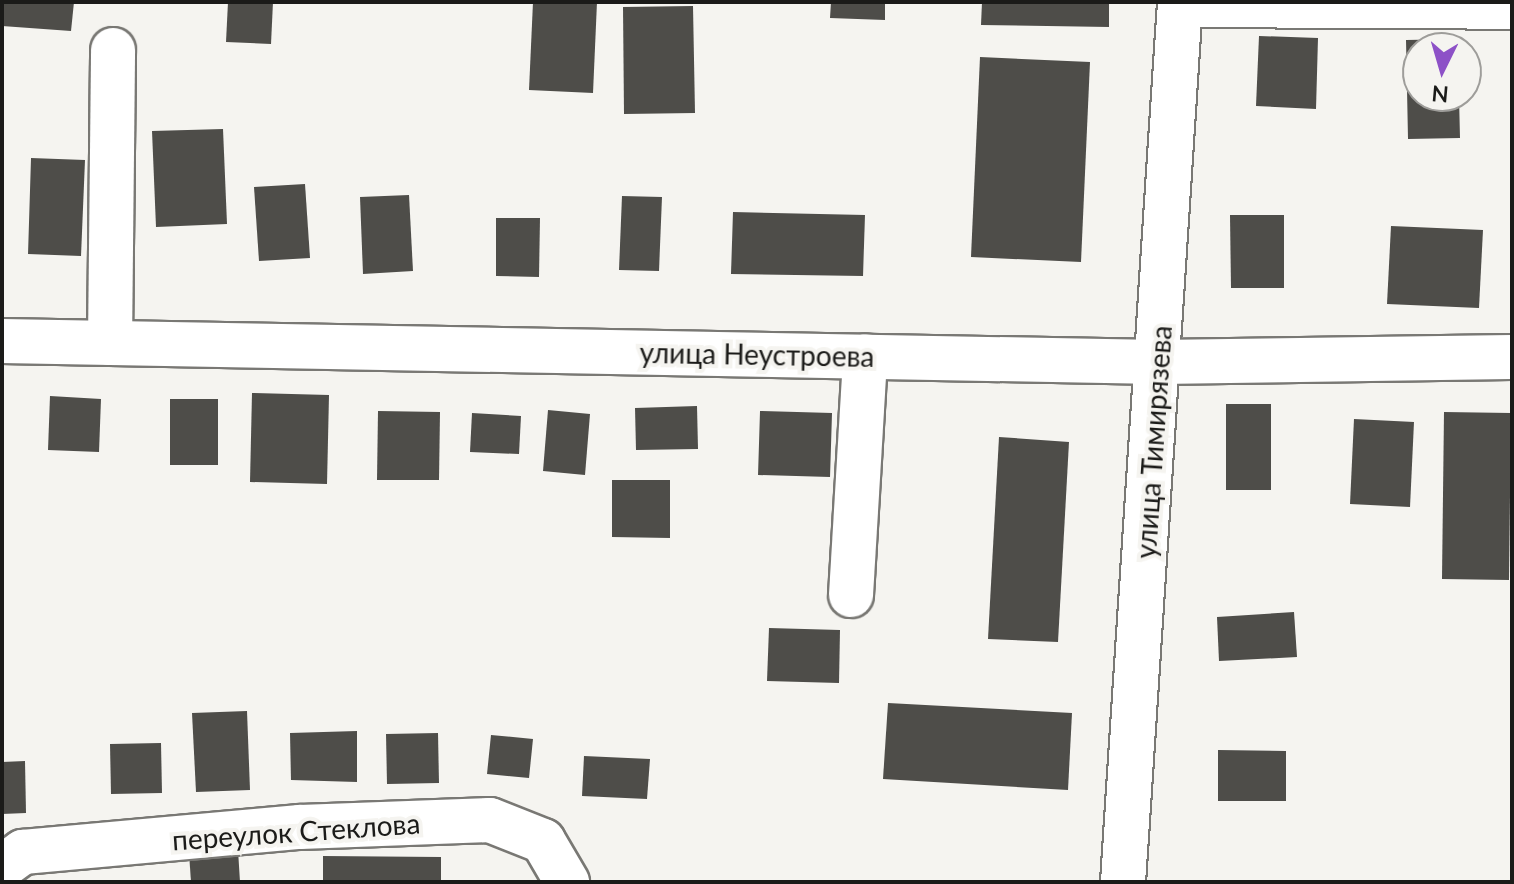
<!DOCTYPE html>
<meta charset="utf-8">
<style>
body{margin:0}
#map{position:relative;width:1514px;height:884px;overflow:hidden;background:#f5f4f0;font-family:Lato,sans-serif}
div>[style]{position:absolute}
.building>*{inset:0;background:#4e4d49}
.roads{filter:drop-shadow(2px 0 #797874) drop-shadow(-2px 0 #797874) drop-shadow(0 2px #797874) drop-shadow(0 -2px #797874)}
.minor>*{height:44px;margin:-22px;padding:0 22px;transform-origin:22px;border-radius:22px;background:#fff}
span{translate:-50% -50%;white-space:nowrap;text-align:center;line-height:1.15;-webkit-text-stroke:8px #f5f4f0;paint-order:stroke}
.street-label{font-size:28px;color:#1b1b19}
.frame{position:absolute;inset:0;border:4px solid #1b1b19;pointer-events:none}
.north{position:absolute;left:1402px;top:32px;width:80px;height:80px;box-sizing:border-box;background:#f5f4f0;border:2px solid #9e9d9a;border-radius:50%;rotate:185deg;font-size:22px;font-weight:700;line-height:32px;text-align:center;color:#1b1b19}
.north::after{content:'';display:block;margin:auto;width:28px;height:36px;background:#8d51c7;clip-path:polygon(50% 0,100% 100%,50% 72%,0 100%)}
</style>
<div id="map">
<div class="building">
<i style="clip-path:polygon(2px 2px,74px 2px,71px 31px,2px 26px)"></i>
<i style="clip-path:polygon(228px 2px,273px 2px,271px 44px,226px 42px)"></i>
<i style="clip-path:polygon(533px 2px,597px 2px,593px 93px,529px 90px)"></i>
<i style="clip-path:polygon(831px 2px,885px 2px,885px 20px,830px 18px)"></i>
<i style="clip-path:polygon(982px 2px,1109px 2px,1109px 27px,981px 25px)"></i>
<i style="clip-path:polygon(693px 6px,695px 113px,624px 114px,623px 7px)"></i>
<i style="clip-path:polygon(1259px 36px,1318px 38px,1316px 109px,1256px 106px)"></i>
<i style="clip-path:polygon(1459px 39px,1459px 48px,1418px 48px,1418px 96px,1459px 96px,1460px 138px,1408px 139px,1406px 40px)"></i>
<i style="clip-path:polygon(980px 57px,1090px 62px,1081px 262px,971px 257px)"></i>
<i style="clip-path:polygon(223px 129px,227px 224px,156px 227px,152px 131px)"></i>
<i style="clip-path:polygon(31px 158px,85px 160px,81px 256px,28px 254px)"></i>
<i style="clip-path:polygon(305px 184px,310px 258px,259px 261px,254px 187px)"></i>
<i style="clip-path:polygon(409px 195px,413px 271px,363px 274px,360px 197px)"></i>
<i style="clip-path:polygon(622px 196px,662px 197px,659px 271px,619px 270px)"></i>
<i style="clip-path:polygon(733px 212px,865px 215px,863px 276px,731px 274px)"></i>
<i style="clip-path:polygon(1230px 215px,1284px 215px,1284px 288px,1231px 288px)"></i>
<i style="clip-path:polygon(496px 218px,540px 218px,539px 277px,496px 276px)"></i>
<i style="clip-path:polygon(1391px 226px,1483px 230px,1479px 308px,1387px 304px)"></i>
<i style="clip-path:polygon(252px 393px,329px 395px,327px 484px,250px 482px)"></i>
<i style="clip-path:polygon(50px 396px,101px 399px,99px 452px,48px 450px)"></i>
<i style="clip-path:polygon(170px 399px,218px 399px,218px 465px,170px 465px)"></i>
<i style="clip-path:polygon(1226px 404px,1271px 404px,1271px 490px,1226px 490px)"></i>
<i style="clip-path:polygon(697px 406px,698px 449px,636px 450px,635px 408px)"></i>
<i style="clip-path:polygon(548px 410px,590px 414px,585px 475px,543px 471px)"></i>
<i style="clip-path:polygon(378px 411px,440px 412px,439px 480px,377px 480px)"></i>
<i style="clip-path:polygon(760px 411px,832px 413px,830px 477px,758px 475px)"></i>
<i style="clip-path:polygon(1444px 412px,1511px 413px,1509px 580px,1442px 579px)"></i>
<i style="clip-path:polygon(472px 413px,521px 416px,519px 454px,470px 452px)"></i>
<i style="clip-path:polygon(1354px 419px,1414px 422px,1410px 507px,1350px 504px)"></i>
<i style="clip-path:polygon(999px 437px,1069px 442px,1058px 642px,988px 639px)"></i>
<i style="clip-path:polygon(612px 480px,670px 480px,670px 538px,612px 537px)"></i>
<i style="clip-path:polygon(1294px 612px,1297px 657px,1219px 661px,1217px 617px)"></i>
<i style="clip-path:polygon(769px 628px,840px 630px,839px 683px,767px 681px)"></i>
<i style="clip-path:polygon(888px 703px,1072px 713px,1068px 790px,883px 779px)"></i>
<i style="clip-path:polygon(247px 711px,250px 790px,196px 792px,192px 713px)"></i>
<i style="clip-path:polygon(357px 731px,357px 782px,291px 780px,290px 733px)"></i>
<i style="clip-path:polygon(438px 733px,439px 783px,387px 784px,386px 734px)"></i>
<i style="clip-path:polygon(491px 735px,533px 739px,529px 778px,487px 774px)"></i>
<i style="clip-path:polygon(161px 743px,162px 793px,111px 794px,110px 744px)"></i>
<i style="clip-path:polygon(1218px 750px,1286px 751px,1286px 801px,1218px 801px)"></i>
<i style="clip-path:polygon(584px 756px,650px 759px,647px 799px,582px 796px)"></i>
<i style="clip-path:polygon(25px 761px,26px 813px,2px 814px,2px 762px)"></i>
<i style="clip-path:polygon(238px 850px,240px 882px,191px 882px,189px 853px)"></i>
<i style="clip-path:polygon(323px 856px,441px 857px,441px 882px,323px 882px)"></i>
</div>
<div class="roads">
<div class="minor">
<i style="left:1180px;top:5px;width:332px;rotate:0.3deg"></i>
<i style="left:2px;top:341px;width:1157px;rotate:1.04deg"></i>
<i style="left:1159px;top:362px;width:353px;rotate:-0.8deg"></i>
<i style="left:110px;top:343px;width:293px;rotate:-89.4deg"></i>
<i style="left:851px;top:595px;width:239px;rotate:-86.6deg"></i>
<i style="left:2px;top:867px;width:26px;rotate:-36deg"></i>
<i style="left:23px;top:852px;width:278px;rotate:-5.2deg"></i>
<i style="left:300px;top:827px;width:190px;rotate:-2.1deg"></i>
<i style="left:490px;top:820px;width:57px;rotate:21.6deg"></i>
<i style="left:543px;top:841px;width:48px;rotate:59.7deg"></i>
<i style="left:1123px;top:882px;width:882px;rotate:-86.29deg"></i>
</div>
</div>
<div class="street-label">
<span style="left:757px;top:354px;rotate:1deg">улица Неустроева</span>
<span style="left:1153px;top:442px;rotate:-86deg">улица Тимирязева</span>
<span style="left:296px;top:831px;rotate:-4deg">переулок Стеклова</span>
</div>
<div class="frame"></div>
<div class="north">N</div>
</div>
